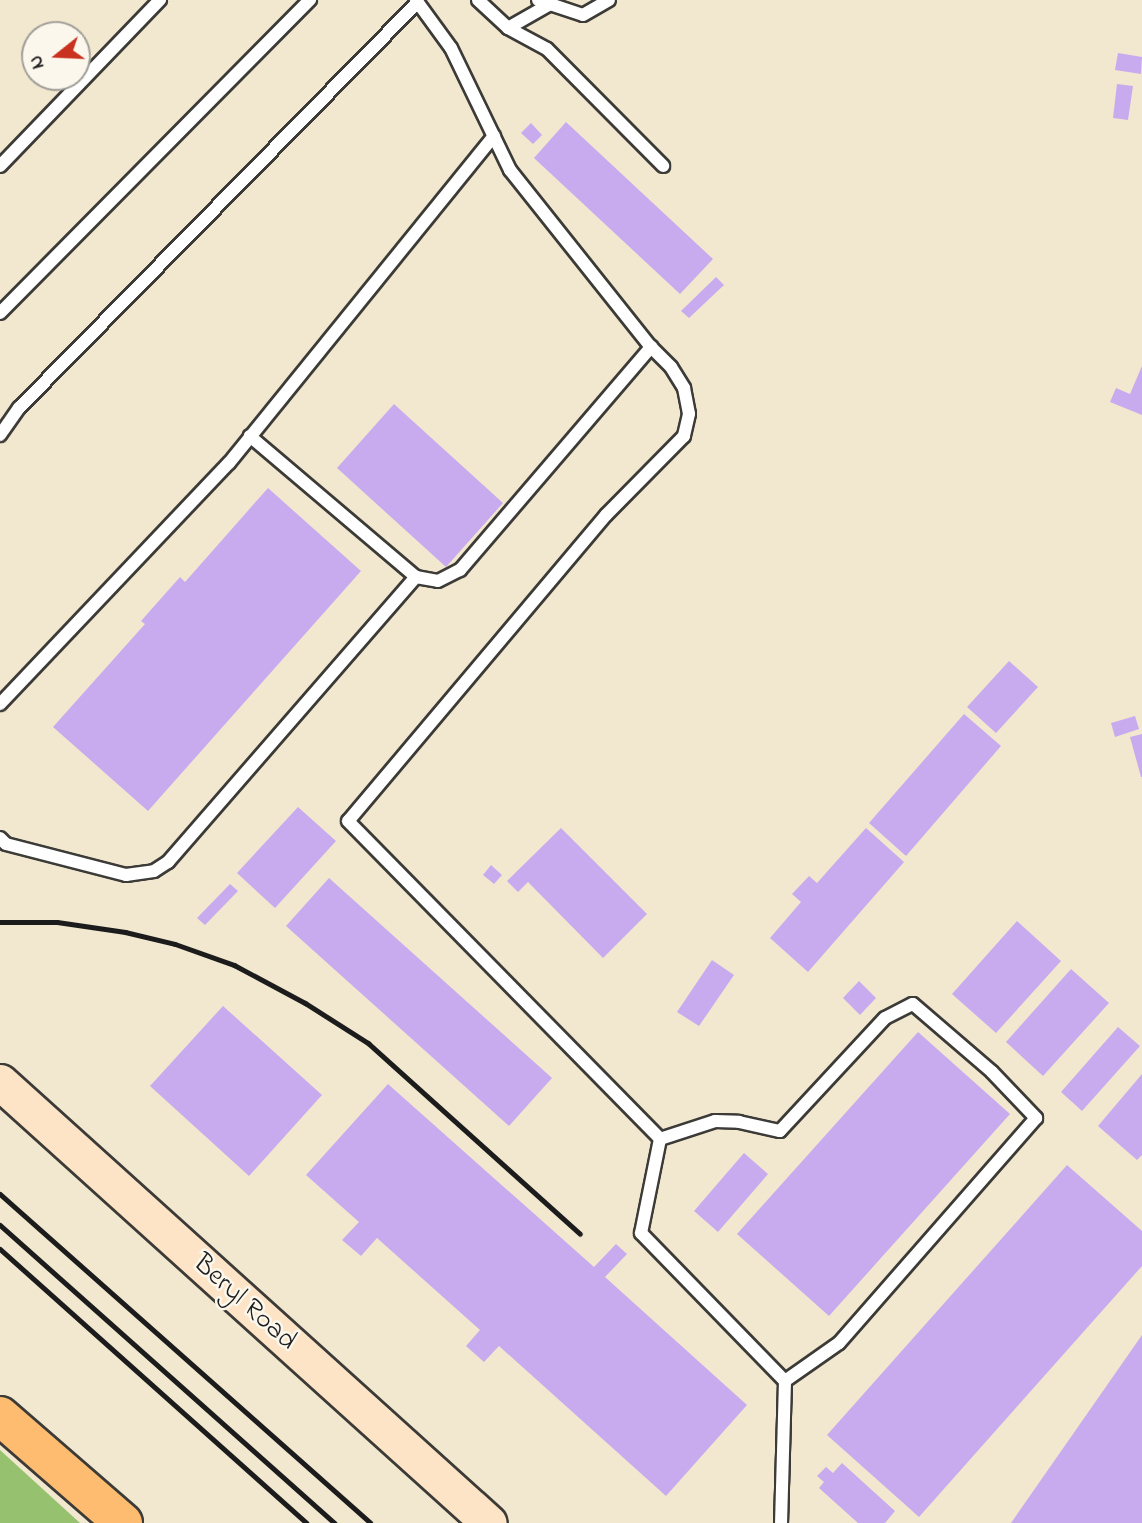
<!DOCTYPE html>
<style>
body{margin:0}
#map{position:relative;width:1142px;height:1523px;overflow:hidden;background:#f2e8cf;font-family:"Indie Flower",sans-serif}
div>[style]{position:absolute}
.green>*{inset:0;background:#96c270}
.building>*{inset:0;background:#c8abee}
.roads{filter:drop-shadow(2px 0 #3c3b37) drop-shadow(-2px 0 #3c3b37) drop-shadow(0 2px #3c3b37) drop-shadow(0 -2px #3c3b37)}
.lane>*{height:12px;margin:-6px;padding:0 6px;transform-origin:6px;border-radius:6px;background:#fff}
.secondary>*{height:35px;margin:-17.5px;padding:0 17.5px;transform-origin:17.5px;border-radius:17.5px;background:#fee4c6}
.primary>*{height:38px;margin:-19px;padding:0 19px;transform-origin:19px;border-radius:19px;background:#fdbc70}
.rail>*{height:5px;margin:-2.5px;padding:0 2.5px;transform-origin:2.5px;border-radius:2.5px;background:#1c1c1c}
span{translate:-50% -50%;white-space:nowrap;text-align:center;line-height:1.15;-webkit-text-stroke:5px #fbf7ec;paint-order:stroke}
.street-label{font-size:28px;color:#1c1c1c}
.north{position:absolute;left:21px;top:21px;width:70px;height:70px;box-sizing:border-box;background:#fbf7ec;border:2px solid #a29f99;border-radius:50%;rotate:252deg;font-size:19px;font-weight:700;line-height:28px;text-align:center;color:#1c1c1c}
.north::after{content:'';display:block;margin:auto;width:24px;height:32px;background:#c8321e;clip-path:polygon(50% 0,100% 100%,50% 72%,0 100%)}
</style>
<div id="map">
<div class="green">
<i style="clip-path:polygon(0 1450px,80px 1523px,0 1523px)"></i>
</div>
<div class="building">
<i style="clip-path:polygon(1118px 53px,1142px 57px,1141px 74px,1115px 70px)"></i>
<i style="clip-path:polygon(1117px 84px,1133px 86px,1128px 120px,1113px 118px)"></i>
<i style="clip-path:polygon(566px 122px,713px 259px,680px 294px,534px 158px)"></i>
<i style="clip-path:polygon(531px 123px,542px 135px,533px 144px,521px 133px)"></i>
<i style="clip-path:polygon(716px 277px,724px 285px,689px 318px,681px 311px)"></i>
<i style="clip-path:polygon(1142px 366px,1142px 415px,1110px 402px,1116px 388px,1130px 394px)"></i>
<i style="clip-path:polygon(394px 404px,503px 503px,446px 567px,337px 468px)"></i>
<i style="clip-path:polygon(268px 488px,361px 571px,148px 811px,53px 727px,145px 624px,141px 621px,180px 577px,185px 582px)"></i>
<i style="clip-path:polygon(1009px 661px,1038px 687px,996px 733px,967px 707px)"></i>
<i style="clip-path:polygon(964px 714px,1001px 746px,906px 856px,869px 823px)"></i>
<i style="clip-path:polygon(1135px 716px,1139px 729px,1115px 737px,1111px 723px)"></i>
<i style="clip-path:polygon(1142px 734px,1142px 777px,1141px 777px,1130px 737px)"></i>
<i style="clip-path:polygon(298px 807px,336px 841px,275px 908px,237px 873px)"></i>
<i style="clip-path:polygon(561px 828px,647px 914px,603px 958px,528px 882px,518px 892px,507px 881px)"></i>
<i style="clip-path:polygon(866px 828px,904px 862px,808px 972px,770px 938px,801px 902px,792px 894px,809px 876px,817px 883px)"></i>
<i style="clip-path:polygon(491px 865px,502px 875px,494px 884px,483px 875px)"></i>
<i style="clip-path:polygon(329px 878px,552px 1078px,509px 1126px,286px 926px)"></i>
<i style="clip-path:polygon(230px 884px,238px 891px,205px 925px,197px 918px)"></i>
<i style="clip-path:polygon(1017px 921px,1061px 961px,996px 1033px,952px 994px)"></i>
<i style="clip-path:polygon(712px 960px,734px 975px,699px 1026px,677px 1012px)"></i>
<i style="clip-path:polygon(1071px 969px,1109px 1003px,1043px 1076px,1006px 1042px)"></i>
<i style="clip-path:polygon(859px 981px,876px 998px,860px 1015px,843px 998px)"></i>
<i style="clip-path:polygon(223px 1006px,322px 1095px,249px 1176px,150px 1086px)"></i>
<i style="clip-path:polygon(1118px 1027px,1140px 1046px,1082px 1111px,1061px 1092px)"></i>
<i style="clip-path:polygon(918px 1032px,1010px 1114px,829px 1316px,737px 1234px)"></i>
<i style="clip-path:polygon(1142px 1074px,1142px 1155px,1137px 1160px,1098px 1126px)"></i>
<i style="clip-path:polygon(388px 1084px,594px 1267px,616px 1244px,627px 1254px,605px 1277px,747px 1405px,666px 1496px,499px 1346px,484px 1362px,466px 1346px,480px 1330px,377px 1238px,361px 1256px,342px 1240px,359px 1222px,306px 1175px)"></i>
<i style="clip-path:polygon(744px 1153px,768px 1174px,718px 1232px,694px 1211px)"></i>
<i style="clip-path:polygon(1067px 1165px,1142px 1231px,1142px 1266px,919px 1517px,827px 1435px)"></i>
<i style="clip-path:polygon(1142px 1335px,1142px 1523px,1011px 1523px)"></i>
<i style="clip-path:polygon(842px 1463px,895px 1511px,885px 1523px,858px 1523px,819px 1488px,824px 1482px,817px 1476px,826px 1467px,833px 1473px)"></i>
</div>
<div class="roads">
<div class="lane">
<i style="left:416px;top:0;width:59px;rotate:53.9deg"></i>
<i style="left:451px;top:48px;width:136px;rotate:64.2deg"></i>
<i style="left:510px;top:170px;width:226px;rotate:51.5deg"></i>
<i style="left:651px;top:347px;width:28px;rotate:45deg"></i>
<i style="left:671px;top:367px;width:25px;rotate:58deg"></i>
<i style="left:684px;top:388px;width:26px;rotate:79deg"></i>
<i style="left:689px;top:414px;width:23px;rotate:103deg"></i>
<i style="left:684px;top:436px;width:111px;rotate:134.6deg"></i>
<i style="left:606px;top:515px;width:400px;rotate:130.1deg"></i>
<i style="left:348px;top:821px;width:445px;rotate:45.5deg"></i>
<i style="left:660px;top:1139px;width:96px;rotate:101.4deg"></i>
<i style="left:641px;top:1233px;width:206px;rotate:45.8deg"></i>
<i style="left:785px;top:1381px;width:142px;rotate:91.6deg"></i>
<i style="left:478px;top:0;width:41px;rotate:43deg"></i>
<i style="left:508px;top:28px;width:44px;rotate:28.3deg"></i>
<i style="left:547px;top:49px;width:165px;rotate:45.2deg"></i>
<i style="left:538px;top:0;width:47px;rotate:18.4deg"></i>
<i style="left:583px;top:15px;width:30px;rotate:-30deg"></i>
<i style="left:508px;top:28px;width:48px;rotate:-29.7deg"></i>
<i style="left:0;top:166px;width:231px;rotate:-46.1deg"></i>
<i style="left:0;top:313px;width:441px;rotate:-45.3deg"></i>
<i style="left:0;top:435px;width:33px;rotate:-55deg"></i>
<i style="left:19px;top:408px;width:569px;rotate:-45.5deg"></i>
<i style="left:416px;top:577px;width:22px;rotate:10deg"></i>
<i style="left:438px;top:581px;width:25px;rotate:-27deg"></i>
<i style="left:460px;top:570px;width:294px;rotate:-49.4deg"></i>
<i style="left:0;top:704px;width:332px;rotate:-46.5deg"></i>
<i style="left:229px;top:463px;width:421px;rotate:-51deg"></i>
<i style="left:0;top:838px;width:8px;rotate:45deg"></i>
<i style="left:6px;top:844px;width:124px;rotate:14.5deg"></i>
<i style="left:126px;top:875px;width:28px;rotate:-8deg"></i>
<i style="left:154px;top:871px;width:17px;rotate:-33deg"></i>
<i style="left:168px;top:862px;width:378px;rotate:-49deg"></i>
<i style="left:416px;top:577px;width:218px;rotate:-139.7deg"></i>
<i style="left:660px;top:1139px;width:58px;rotate:-18.1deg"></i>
<i style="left:715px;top:1121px;width:24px;rotate:2deg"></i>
<i style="left:739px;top:1122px;width:42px;rotate:12.4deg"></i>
<i style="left:780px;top:1131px;width:154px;rotate:-47.1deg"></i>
<i style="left:885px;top:1018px;width:31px;rotate:-27deg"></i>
<i style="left:913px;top:1004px;width:104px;rotate:40.7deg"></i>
<i style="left:992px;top:1072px;width:64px;rotate:46.3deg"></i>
<i style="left:1036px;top:1118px;width:299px;rotate:131.2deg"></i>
<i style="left:839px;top:1343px;width:66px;rotate:144.9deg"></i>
</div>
<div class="secondary">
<i style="left:0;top:1082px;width:658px;rotate:42.05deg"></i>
</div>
<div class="primary">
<i style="left:0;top:1416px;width:163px;rotate:41deg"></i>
</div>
</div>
<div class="rail">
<i style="left:0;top:922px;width:57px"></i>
<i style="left:57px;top:922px;width:69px;rotate:8.4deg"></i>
<i style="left:125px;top:932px;width:51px;rotate:13.5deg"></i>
<i style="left:175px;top:944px;width:63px;rotate:19.6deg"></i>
<i style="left:234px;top:965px;width:81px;rotate:28.2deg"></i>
<i style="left:305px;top:1003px;width:75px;rotate:32.4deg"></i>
<i style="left:368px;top:1043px;width:285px;rotate:42deg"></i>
<i style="left:0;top:1194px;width:495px;rotate:41.6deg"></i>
<i style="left:0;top:1225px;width:448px;rotate:41.7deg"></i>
<i style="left:0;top:1249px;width:411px;rotate:41.8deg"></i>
</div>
<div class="street-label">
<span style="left:244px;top:1303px;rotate:42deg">Beryl Road</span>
</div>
<div class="north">N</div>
</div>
